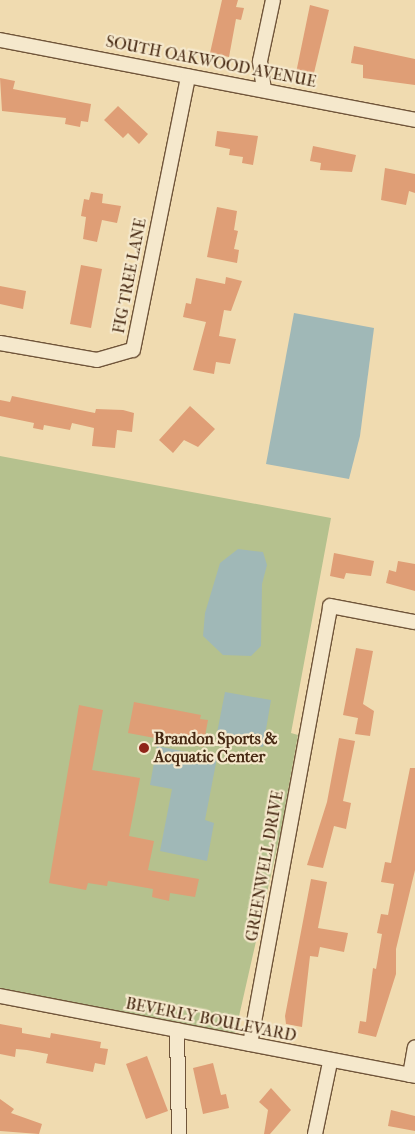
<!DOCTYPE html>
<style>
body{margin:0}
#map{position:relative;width:415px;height:1134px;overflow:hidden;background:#f0dbb0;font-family:"IM FELL French Canon",serif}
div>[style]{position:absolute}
.green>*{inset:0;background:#b5c18e}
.water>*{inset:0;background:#a0b8b7}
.building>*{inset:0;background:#df9e76}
.roads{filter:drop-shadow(1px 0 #70553a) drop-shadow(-1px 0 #70553a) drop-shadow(0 1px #70553a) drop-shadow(0 -1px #70553a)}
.street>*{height:14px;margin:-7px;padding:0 7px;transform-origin:7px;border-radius:7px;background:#f5e8cc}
.dots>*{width:14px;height:14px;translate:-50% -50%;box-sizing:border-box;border:2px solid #f5e8cc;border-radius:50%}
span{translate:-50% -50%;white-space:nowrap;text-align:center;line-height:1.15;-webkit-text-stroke:4.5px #f5e8cc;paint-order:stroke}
.street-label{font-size:16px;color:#462812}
.poi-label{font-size:16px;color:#462812;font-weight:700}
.left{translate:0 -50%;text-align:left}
</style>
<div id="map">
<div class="green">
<i style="clip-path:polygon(0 456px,331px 518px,291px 733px,298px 735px,280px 835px,235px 1034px,0 989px)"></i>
</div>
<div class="water">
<i style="clip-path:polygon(294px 313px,374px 328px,360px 436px,349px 479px,266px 464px)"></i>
<i style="clip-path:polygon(238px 549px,263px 552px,267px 565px,262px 584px,261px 646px,251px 656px,223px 655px,203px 636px,205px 613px,220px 563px)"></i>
<i style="clip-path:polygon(225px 692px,271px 700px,263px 747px,216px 738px)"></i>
<i style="clip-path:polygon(157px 746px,217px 758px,205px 820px,214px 823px,207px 861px,160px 851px,172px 789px,150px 785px)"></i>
</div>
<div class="building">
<i style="clip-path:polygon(222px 0,238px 0,236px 7px,244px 8px,241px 20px,236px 19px,229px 57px,210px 53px)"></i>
<i style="clip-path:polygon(310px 5px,329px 10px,313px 77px,296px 73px)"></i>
<i style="clip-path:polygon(354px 46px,415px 59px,415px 85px,363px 78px,363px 65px,351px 63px)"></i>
<i style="clip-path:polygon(0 78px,15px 81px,13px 89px,91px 104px,88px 122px,81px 121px,80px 127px,65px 124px,66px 118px,2px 111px)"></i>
<i style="clip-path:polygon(118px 106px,148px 134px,139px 144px,128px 133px,123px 138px,104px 120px)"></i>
<i style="clip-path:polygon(217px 131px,258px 136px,253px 165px,242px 163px,243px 157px,229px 155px,230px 149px,215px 146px)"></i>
<i style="clip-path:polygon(313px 146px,356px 155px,352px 172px,320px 170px,321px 163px,310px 161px)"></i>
<i style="clip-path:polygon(385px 168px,415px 174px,415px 193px,409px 191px,406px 205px,381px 200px)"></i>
<i style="clip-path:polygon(91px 192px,103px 194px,102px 203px,121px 206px,117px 223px,102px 220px,97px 242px,83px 239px,86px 217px,81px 216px,84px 199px,89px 200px)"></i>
<i style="clip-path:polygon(217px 207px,237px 211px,234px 230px,238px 231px,234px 249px,239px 250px,237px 263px,207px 257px)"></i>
<i style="clip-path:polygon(81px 265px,102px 269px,91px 328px,70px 324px)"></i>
<i style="clip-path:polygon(226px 277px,242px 281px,231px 311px,224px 310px,219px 336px,236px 339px,230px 364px,216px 362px,214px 374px,193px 370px,206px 322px,183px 317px,186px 303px,191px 304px,196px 278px,225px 284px)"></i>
<i style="clip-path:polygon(0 286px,26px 291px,23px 309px,0 304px)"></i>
<i style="clip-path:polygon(12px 396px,95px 413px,96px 409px,123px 410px,134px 413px,132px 432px,117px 430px,115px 448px,92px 446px,94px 428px,72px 423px,70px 430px,44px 425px,43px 430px,33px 428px,34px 423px,0 416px,0 400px,10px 402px)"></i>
<i style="clip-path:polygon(190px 406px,215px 429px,198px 447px,184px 440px,173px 453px,159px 440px)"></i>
<i style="clip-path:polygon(334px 553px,374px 561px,371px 576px,346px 573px,344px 579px,330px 576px)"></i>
<i style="clip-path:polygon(398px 561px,415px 564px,415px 591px,386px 583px,389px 570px,396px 572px)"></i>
<i style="clip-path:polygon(356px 648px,373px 651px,363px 704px,374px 711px,370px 736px,355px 734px,358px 718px,343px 715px)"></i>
<i style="clip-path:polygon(134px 702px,201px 715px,200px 719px,208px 720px,203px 747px,128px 733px)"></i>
<i style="clip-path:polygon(79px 705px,103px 710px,92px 770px,140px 778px,129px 836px,154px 841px,148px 870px,199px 879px,195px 897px,170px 893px,169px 901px,152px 897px,153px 889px,108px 881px,107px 886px,88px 883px,86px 890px,49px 883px)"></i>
<i style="clip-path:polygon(339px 738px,355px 741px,343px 801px,351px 803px,346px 829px,334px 826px,323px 868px,307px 865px,327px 802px)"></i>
<i style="clip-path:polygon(410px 768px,415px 768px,415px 870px,396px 949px,396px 974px,376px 1037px,358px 1033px,360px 1021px,366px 1022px,373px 968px,376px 969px,382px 934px,377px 933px,381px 914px,388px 915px,394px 884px,381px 882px,385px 862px,391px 863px)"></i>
<i style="clip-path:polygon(311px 879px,327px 882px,318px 928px,348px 933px,344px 952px,320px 947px,318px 957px,310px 956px,302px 1027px,286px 1024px,285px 1016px)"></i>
<i style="clip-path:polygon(0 1024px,22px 1028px,22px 1033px,50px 1038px,51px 1033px,101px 1042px,100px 1048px,108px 1049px,105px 1065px,95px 1063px,93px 1072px,46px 1063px,48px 1054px,27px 1050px,16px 1049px,15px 1057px,0 1054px)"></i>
<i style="clip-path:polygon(147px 1056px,168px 1111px,146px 1119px,126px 1064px)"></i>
<i style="clip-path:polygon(213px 1063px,221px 1095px,226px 1094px,229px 1108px,203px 1114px,193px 1068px)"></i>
<i style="clip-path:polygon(271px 1088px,291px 1110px,270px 1134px,264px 1134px,268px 1110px,259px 1102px)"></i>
<i style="clip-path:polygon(0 1099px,14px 1109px,11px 1113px,42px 1124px,39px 1134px,0 1131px)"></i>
<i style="clip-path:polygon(391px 1110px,415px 1116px,415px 1131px,388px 1126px)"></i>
</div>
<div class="roads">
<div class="street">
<i style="left:0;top:40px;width:423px;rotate:10.9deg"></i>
<i style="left:264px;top:90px;width:29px;rotate:-98deg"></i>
<i style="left:260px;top:61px;width:62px;rotate:-78deg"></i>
<i style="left:0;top:343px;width:98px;rotate:9.9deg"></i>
<i style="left:97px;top:360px;width:37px;rotate:-16deg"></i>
<i style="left:133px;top:350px;width:279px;rotate:-78.6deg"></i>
<i style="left:0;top:996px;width:423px;rotate:10.9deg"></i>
<i style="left:177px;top:1030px;width:104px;rotate:88.9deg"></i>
<i style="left:250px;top:1044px;width:445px;rotate:-79.6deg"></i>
<i style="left:330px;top:606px;width:86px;rotate:10.7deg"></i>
<i style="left:410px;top:1075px;width:28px;rotate:-80deg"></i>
<i style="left:315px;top:1134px;width:74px;rotate:-78.2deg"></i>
</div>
</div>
<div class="dots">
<i style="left:144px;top:748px;background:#8f2418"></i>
</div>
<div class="street-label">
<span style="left:211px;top:62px;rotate:11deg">SOUTH OAKWOOD AVENUE</span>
<span style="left:130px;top:276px;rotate:-79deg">FIG TREE LANE</span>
<span style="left:265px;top:866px;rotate:-80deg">GREENWELL DRIVE</span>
<span style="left:211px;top:1020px;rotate:11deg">BEVERLY BOULEVARD</span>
</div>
<div class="poi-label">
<span class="left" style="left:154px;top:748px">Brandon Sports &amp;<br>Acquatic Center</span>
</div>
</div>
